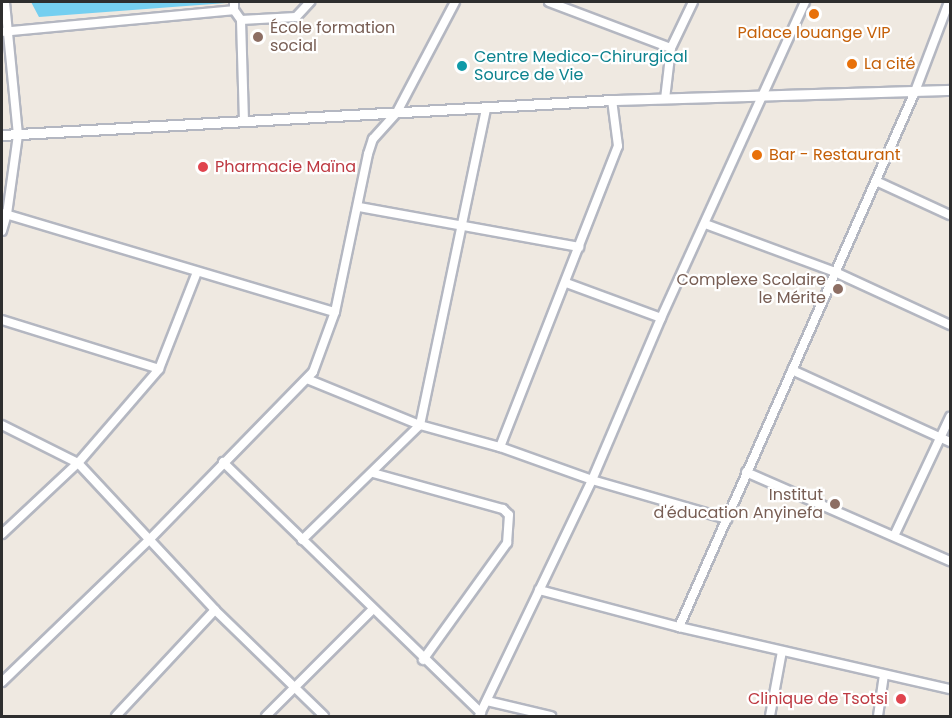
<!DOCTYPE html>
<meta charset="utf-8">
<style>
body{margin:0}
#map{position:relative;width:952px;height:718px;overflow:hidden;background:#efe9e1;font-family:Poppins,sans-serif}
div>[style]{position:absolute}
.water>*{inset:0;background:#75cff0}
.roads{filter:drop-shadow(2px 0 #b4b7c1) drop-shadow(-2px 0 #b4b7c1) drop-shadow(0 2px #b4b7c1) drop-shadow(0 -2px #b4b7c1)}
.minor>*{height:8px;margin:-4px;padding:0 4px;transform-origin:4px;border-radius:4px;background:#fff}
.tertiary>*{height:9px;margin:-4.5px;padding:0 4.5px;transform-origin:4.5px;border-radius:4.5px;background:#fff}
.dots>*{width:16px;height:16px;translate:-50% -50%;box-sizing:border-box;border:3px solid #fff;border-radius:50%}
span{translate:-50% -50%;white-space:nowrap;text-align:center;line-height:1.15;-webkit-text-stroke:4.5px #fff;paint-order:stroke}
.education-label{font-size:16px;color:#785e54}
.left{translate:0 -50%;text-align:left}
.right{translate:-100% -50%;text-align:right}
.food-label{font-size:16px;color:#c56008}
.culture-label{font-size:16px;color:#0d838f}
.health-label{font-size:16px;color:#be3a42}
.frame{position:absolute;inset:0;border:3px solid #2e2e2e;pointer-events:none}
</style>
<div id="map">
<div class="water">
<i style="clip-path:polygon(31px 2px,226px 2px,226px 3px,39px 17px)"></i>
</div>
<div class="roads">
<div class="minor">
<i style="left:234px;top:2px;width:8px;rotate:90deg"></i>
<i style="left:234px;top:10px;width:12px;rotate:55deg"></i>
<i style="left:241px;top:20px;width:102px;rotate:88.3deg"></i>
<i style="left:549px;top:2px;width:130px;rotate:20.7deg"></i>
<i style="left:671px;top:48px;width:51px;rotate:96.7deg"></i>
<i style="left:241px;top:20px;width:55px;rotate:-3.1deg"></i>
<i style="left:296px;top:17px;width:21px;rotate:-47deg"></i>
<i style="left:2px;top:32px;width:233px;rotate:-5.4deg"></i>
<i style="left:671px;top:48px;width:51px;rotate:-64.4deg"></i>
<i style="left:876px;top:181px;width:81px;rotate:24.7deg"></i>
<i style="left:359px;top:207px;width:224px;rotate:10.3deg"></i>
<i style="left:2px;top:213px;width:347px;rotate:16.6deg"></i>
<i style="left:705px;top:224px;width:139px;rotate:20.3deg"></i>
<i style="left:835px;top:272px;width:127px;rotate:24.7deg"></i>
<i style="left:2px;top:231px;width:18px;rotate:-74deg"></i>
<i style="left:7px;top:214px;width:80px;rotate:-82.1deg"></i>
<i style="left:18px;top:135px;width:134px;rotate:-95.6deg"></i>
<i style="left:566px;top:283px;width:101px;rotate:20.2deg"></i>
<i style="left:2px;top:320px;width:164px;rotate:17.3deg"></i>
<i style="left:792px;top:370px;width:174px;rotate:24.5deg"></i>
<i style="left:307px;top:379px;width:122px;rotate:22.2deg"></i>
<i style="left:420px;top:425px;width:83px;rotate:15.4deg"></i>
<i style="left:500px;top:447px;width:98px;rotate:19.7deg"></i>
<i style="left:592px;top:480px;width:141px;rotate:16.1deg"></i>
<i style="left:2px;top:425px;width:85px;rotate:26.6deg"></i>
<i style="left:78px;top:463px;width:201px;rotate:47deg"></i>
<i style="left:215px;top:610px;width:152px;rotate:44.2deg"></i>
<i style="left:500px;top:447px;width:323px;rotate:-68.6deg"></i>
<i style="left:618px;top:146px;width:46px;rotate:-97.4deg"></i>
<i style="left:223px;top:462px;width:360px;rotate:44.2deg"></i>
<i style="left:746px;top:472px;width:223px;rotate:23.6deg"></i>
<i style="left:373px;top:473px;width:135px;rotate:15.5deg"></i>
<i style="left:503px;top:509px;width:8px;rotate:45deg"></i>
<i style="left:509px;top:515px;width:28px;rotate:94deg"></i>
<i style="left:507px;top:543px;width:144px;rotate:125.7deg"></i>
<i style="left:2px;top:534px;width:104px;rotate:-43.1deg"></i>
<i style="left:78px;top:463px;width:124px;rotate:-49.2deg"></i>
<i style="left:159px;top:369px;width:104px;rotate:-68.6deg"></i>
<i style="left:894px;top:536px;width:132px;rotate:-64.8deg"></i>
<i style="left:302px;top:540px;width:165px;rotate:-44.3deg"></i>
<i style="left:420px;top:425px;width:322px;rotate:-78.2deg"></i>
<i style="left:539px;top:590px;width:145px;rotate:14.8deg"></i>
<i style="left:679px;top:627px;width:278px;rotate:12.9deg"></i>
<i style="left:679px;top:627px;width:583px;rotate:-66.21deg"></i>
<i style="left:914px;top:94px;width:98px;rotate:-69.2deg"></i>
<i style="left:2px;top:682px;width:203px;rotate:-44deg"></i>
<i style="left:148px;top:541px;width:236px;rotate:-45.7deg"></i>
<i style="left:313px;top:372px;width:64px;rotate:-69.9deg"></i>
<i style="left:335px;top:312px;width:161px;rotate:-78.2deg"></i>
<i style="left:368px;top:154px;width:16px;rotate:-72deg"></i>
<i style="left:373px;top:139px;width:36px;rotate:-48deg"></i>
<i style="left:397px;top:112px;width:124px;rotate:-62.2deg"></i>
<i style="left:487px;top:701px;width:66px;rotate:13.2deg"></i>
<i style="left:116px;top:716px;width:145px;rotate:-47deg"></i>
<i style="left:266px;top:716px;width:148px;rotate:-45deg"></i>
<i style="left:479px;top:716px;width:262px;rotate:-64.4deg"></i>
<i style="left:592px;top:480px;width:176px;rotate:-66.9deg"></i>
<i style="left:661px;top:318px;width:347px;rotate:-65.5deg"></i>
<i style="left:770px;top:716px;width:66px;rotate:-79.5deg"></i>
<i style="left:878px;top:716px;width:41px;rotate:-81.7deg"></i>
</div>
<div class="tertiary">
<i style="left:2px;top:135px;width:611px;rotate:-3.28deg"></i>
<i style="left:612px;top:100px;width:338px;rotate:-1.7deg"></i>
</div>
</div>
<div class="dots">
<i style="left:814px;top:14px;background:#e8710a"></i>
<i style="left:258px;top:37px;background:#8d6e63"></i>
<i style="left:852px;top:64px;background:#e8710a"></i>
<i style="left:462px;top:66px;background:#0f9aa8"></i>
<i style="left:757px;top:155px;background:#e8710a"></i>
<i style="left:203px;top:167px;background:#e0444e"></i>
<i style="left:838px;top:289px;background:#8d6e63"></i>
<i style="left:835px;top:504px;background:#8d6e63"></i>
<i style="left:901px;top:699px;background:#e0444e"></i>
</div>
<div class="education-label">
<span class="left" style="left:270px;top:37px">École formation<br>social</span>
<span class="right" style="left:826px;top:289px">Complexe Scolaire<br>le Mérite</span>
<span class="right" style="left:823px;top:504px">Institut<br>d'éducation Anyinefa</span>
</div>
<div class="food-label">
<span style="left:814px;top:33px">Palace louange VIP</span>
<span class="left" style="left:864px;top:64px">La cité</span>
<span class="left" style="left:769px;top:155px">Bar - Restaurant</span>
</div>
<div class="culture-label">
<span class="left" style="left:474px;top:66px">Centre Medico-Chirurgical<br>Source de Vie</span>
</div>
<div class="health-label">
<span class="left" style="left:215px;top:167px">Pharmacie Maïna</span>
<span class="right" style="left:888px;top:699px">Clinique de Tsotsi</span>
</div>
<div class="frame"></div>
</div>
